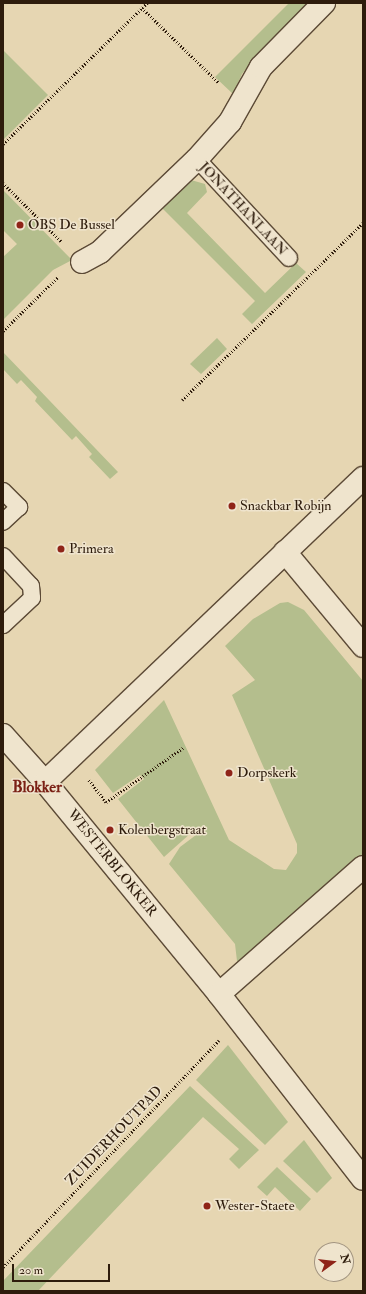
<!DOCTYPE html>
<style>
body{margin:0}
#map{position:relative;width:366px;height:1294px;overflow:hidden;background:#e6d6b2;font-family:"IM FELL Double Pica",serif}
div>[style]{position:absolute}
.green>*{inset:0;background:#b4be8d}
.path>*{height:2.5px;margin-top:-1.25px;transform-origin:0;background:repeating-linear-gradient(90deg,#2e1c0c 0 1px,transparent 0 3px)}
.roads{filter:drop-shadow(1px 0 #5c4a36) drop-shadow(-1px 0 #5c4a36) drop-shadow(0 1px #5c4a36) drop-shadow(0 -1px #5c4a36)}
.lane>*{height:16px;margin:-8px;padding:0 8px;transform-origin:8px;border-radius:8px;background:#efe4cd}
.street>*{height:22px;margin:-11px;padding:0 11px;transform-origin:11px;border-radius:11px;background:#efe4cd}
.dots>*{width:11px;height:11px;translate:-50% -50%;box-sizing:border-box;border:2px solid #efe4cd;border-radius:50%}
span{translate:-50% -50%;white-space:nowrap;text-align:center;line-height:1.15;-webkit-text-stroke:3px #efe4cd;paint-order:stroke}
.street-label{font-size:14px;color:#2e1c0c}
.poi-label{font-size:14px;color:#2e1c0c}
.left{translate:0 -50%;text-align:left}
.quarter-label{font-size:16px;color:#7a1f14;font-weight:700}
.frame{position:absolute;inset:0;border:4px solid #2e1c0c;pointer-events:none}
.north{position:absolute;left:314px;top:1242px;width:40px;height:40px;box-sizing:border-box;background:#efe4cd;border:1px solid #a29480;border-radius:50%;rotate:75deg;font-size:11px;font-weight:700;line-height:16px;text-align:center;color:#2e1c0c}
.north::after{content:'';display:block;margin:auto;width:14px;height:18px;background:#8f2418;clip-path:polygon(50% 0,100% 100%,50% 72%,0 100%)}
.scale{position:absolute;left:12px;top:1264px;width:98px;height:18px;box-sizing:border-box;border:2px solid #2e1c0c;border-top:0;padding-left:5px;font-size:12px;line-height:14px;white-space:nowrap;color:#2e1c0c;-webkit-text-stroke:3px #efe4cd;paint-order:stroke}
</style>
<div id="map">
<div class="green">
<i style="clip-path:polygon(289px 3px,309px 3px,252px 61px,242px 74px,233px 94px,215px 77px)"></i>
<i style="clip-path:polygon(3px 50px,48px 95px,3px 140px)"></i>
<i style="clip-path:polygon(191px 180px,205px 184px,207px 192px,187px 213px,265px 293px,296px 263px,306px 272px,252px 324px,242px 314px,255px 301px,159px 205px)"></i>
<i style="clip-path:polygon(3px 190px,72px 260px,53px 270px,3px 320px,3px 257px,17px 244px,3px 230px)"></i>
<i style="clip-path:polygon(217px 338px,227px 349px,201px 374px,190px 364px)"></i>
<i style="clip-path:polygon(3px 352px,118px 472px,110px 479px,89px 457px,92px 454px,76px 436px,72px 440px,35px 401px,37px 397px,21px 380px,17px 384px,3px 369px)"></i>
<i style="clip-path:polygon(288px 602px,304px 610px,363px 681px,363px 858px,248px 960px,237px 961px,235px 944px,169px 864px,180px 847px,196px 835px,191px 833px,164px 857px,118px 799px,144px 779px,140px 775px,113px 793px,95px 770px,164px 700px,229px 840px,274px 869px,286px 870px,297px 853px,297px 844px,232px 695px,255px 680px,225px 646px,253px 619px,280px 603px)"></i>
<i style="clip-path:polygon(228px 1045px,288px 1122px,265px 1145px,196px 1080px)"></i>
<i style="clip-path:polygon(190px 1086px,259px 1150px,239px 1169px,229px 1159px,239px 1149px,203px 1117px,38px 1291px,3px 1291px,3px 1281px)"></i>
<i style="clip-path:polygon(304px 1140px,332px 1178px,317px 1193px,283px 1161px)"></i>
<i style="clip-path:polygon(277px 1167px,311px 1199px,300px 1211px,275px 1187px,267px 1196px,257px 1187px)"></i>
</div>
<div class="path">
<i style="left:142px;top:8px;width:107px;rotate:44.2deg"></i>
<i style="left:3px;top:144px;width:202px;rotate:-44.4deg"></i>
<i style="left:3px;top:183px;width:83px;rotate:45deg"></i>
<i style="left:3px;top:331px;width:78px;rotate:-44.5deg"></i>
<i style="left:182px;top:400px;width:253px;rotate:-44.4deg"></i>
<i style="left:89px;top:780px;width:28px;rotate:52deg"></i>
<i style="left:106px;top:802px;width:95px;rotate:-35.2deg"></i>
<i style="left:3px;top:1267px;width:313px;rotate:-46.4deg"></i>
</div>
<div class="roads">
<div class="lane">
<i style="left:197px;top:159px;width:135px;rotate:47.1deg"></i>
<i style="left:3px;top:491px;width:23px;rotate:45deg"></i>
<i style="left:19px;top:507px;width:22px;rotate:137deg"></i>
<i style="left:3px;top:556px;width:41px;rotate:47deg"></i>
<i style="left:31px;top:586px;width:12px;rotate:85deg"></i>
<i style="left:32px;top:598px;width:40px;rotate:137deg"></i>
</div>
<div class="street">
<i style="left:82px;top:262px;width:21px;rotate:-29deg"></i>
<i style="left:100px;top:252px;width:134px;rotate:-43.8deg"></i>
<i style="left:197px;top:159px;width:50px;rotate:-48.3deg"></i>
<i style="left:230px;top:122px;width:63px;rotate:-60.6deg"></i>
<i style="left:261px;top:67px;width:90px;rotate:-45.5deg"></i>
<i style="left:285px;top:552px;width:122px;rotate:50.3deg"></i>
<i style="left:3px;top:735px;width:63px;rotate:48.2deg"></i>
<i style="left:45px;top:782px;width:274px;rotate:50.6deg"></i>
<i style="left:219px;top:994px;width:234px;rotate:52.1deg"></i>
<i style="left:45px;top:782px;width:440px;rotate:-43.7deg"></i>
<i style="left:219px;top:994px;width:192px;rotate:-41.4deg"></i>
</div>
</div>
<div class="dots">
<i style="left:20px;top:225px;background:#8f2418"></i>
<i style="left:232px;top:506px;background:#8f2418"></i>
<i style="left:61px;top:549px;background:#8f2418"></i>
<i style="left:229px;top:773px;background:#8f2418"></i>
<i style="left:110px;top:830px;background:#8f2418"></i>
<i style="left:207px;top:1206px;background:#8f2418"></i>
</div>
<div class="street-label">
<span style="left:243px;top:209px;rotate:47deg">JONATHANLAAN</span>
<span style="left:112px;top:863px;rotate:51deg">WESTERBLOKKER</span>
<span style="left:114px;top:1136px;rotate:-46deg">ZUIDERHOUTPAD</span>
</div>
<div class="poi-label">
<span class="left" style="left:28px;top:225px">OBS De Bussel</span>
<span class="left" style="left:240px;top:506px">Snackbar Robijn</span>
<span class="left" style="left:69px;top:549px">Primera</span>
<span class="left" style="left:237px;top:773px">Dorpskerk</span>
<span class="left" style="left:118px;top:830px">Kolenbergstraat</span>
<span class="left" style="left:215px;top:1206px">Wester-Staete</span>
</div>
<div class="quarter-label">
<span style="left:37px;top:787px">Blokker</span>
</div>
<div class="frame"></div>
<div class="north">N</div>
<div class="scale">20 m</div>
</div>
